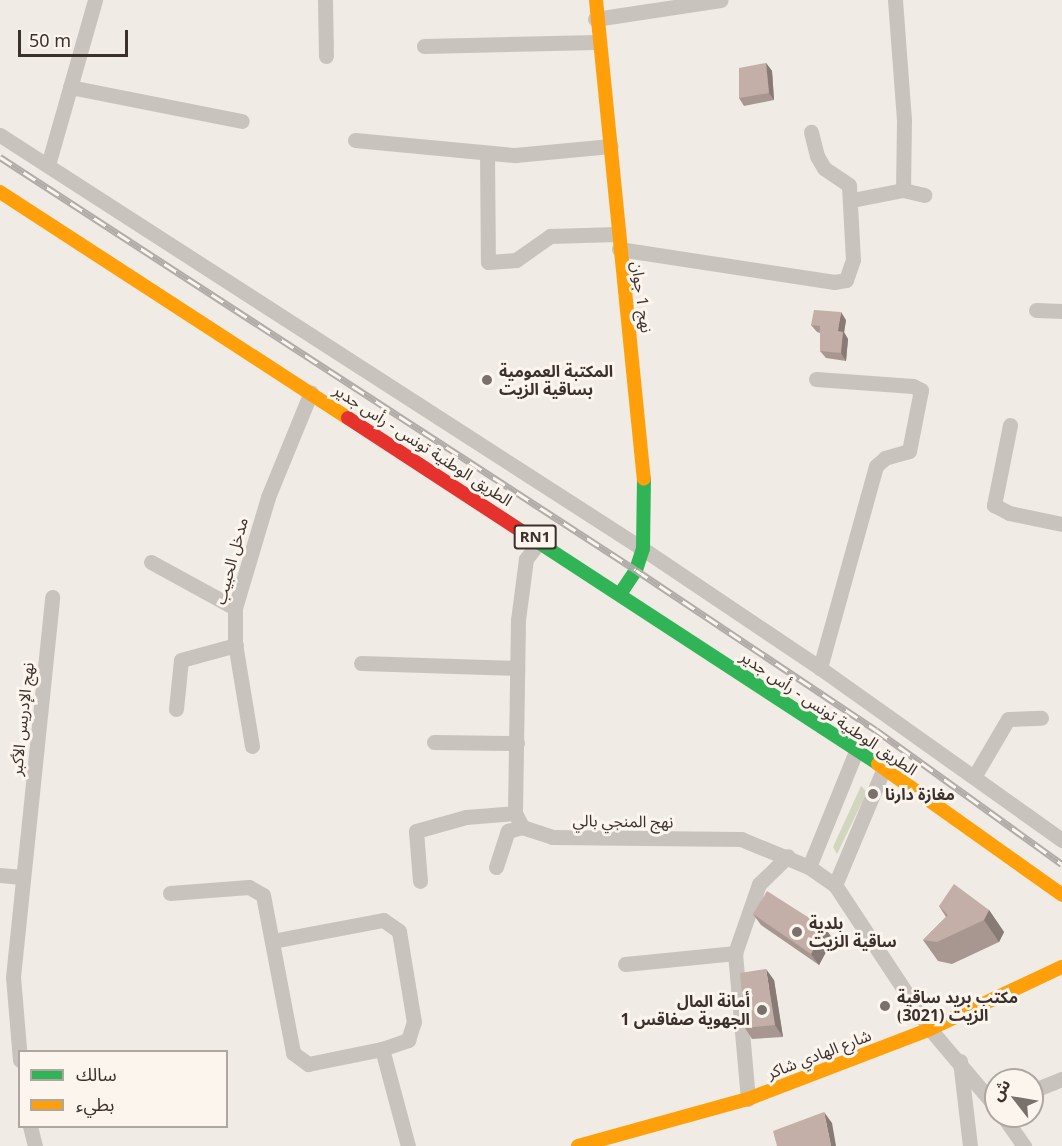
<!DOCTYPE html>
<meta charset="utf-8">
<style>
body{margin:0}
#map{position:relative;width:1062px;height:1146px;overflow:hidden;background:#f0ebe5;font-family:"Noto Sans","Noto Sans Arabic",sans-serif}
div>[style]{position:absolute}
.green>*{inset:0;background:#d1d6bf}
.street>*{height:15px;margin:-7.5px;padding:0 7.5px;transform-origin:7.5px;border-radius:7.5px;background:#c9c3be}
.fast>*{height:14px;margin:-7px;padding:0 7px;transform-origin:7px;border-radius:7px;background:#30b455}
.slow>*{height:14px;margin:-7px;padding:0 7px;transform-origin:7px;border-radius:7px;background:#ff9f0a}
.jam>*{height:14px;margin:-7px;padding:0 7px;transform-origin:7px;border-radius:7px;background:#e5322d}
.rail>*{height:7px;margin-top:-3.5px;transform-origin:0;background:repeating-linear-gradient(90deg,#fbf5ee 0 14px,#b1aca8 0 28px);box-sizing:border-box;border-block:2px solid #b1aca8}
.wall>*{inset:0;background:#a89690}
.shaded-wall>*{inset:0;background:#887a75}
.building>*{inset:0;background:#c3afa7}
.dots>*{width:16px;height:16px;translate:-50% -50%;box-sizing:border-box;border:3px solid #fbf5ee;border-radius:50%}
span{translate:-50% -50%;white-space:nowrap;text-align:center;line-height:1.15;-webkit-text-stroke:6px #fbf5ee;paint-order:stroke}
.shield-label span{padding:2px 4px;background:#fbf5ee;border:2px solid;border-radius:4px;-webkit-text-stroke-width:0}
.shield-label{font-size:15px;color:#3b302b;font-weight:700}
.street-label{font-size:16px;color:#3b302b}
.poi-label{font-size:16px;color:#3b302b;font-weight:700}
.left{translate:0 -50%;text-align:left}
.right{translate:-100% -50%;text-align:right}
.legend{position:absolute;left:18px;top:1050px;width:210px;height:78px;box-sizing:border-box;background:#fbf5ee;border:2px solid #aea6a0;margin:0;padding:8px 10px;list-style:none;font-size:18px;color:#3b302b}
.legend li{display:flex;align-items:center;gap:12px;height:30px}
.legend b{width:30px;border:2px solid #aea6a0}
.north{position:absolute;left:984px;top:1068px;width:60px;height:60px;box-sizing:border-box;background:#fbf5ee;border:2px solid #aea6a0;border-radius:50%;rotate:301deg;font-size:16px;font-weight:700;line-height:24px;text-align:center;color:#3b302b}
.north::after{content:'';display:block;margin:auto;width:21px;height:27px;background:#7a716c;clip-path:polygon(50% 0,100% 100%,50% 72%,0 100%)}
.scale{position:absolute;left:18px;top:30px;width:110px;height:27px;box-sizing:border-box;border:3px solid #3b302b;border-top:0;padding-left:8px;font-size:18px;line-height:21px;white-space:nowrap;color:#3b302b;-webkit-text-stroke:4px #fbf5ee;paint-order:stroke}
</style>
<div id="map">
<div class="green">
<i style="clip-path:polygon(861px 786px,867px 792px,837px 854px,833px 847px)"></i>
</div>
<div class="street">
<i style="left:325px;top:0;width:56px;rotate:89deg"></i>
<i style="left:895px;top:0;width:120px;rotate:85.7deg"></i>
<i style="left:904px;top:120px;width:70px;rotate:90.8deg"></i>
<i style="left:595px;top:19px;width:127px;rotate:-8.6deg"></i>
<i style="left:424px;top:46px;width:173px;rotate:-1.3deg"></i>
<i style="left:70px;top:87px;width:175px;rotate:11.2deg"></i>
<i style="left:0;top:135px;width:765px;rotate:32.78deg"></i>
<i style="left:643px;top:549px;width:213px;rotate:33.9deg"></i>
<i style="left:820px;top:668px;width:297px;rotate:35.4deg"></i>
<i style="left:355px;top:140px;width:161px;rotate:5.4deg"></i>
<i style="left:515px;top:155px;width:96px;rotate:-5.4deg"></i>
<i style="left:487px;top:154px;width:108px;rotate:89.5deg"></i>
<i style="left:488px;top:262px;width:28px;rotate:-4deg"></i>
<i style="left:516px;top:260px;width:42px;rotate:-35.2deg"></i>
<i style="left:550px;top:236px;width:67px;rotate:-1.7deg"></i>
<i style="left:48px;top:165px;width:172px;rotate:-74.1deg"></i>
<i style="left:852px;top:200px;width:52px;rotate:-11.1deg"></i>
<i style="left:903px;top:190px;width:22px;rotate:13deg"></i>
<i style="left:619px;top:249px;width:218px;rotate:8.7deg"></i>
<i style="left:834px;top:282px;width:12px;rotate:-9deg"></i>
<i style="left:846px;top:280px;width:21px;rotate:-71deg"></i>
<i style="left:853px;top:260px;width:75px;rotate:-93.1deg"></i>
<i style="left:849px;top:185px;width:30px;rotate:-146deg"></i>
<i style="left:824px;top:168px;width:14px;rotate:-120deg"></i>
<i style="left:817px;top:156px;width:25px;rotate:-104deg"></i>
<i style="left:1036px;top:310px;width:26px;rotate:2deg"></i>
<i style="left:816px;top:379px;width:97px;rotate:4.1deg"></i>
<i style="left:913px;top:386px;width:9px;rotate:27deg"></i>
<i style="left:921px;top:390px;width:62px;rotate:101.1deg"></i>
<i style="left:909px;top:451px;width:25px;rotate:164deg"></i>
<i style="left:885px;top:458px;width:12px;rotate:138deg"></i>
<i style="left:876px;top:466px;width:210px;rotate:105.5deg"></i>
<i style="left:1010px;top:425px;width:82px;rotate:101.3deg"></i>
<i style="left:994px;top:505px;width:17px;rotate:28deg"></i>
<i style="left:1009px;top:513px;width:54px;rotate:11.7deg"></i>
<i style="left:540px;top:541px;width:23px;rotate:128deg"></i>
<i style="left:526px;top:559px;width:62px;rotate:97.5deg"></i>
<i style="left:518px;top:620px;width:193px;rotate:90.9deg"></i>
<i style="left:515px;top:813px;width:16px;rotate:63deg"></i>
<i style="left:522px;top:827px;width:32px;rotate:18deg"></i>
<i style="left:552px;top:837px;width:189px;rotate:0.6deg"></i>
<i style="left:741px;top:839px;width:74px;rotate:22.4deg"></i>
<i style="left:809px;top:867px;width:32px;rotate:35deg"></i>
<i style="left:835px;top:885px;width:173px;rotate:56.6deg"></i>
<i style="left:930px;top:1029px;width:102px;rotate:49.8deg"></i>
<i style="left:151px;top:562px;width:96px;rotate:28.7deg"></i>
<i style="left:361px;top:663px;width:156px;rotate:1.8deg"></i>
<i style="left:176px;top:709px;width:49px;rotate:-84.2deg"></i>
<i style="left:181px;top:660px;width:57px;rotate:-15.3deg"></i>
<i style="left:434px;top:742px;width:83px;rotate:0.7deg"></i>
<i style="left:252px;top:746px;width:104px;rotate:-99.4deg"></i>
<i style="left:235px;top:643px;width:35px;rotate:-90deg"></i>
<i style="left:235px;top:608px;width:116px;rotate:-73.4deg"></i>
<i style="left:268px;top:497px;width:113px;rotate:-67.7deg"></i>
<i style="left:974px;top:777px;width:67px;rotate:-59.6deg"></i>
<i style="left:1008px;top:719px;width:33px;rotate:-2deg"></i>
<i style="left:496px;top:867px;width:38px;rotate:-72deg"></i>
<i style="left:508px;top:831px;width:15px;rotate:-16deg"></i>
<i style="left:809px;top:867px;width:127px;rotate:-67.9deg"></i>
<i style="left:0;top:875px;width:22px;rotate:5deg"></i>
<i style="left:420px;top:881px;width:50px;rotate:-94.6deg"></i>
<i style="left:416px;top:831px;width:52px;rotate:-15.6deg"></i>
<i style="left:466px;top:817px;width:49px;rotate:-4.7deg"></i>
<i style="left:835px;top:885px;width:127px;rotate:-67.3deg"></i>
<i style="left:170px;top:893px;width:79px;rotate:-4.3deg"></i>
<i style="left:249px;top:887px;width:16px;rotate:30deg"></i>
<i style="left:263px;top:895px;width:161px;rotate:79.2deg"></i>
<i style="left:293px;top:1053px;width:19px;rotate:36deg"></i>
<i style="left:308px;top:1064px;width:76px;rotate:-11.5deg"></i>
<i style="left:382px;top:1049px;width:28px;rotate:-19deg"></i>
<i style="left:408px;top:1040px;width:19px;rotate:-72deg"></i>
<i style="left:414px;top:1022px;width:92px;rotate:-99.4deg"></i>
<i style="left:399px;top:931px;width:19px;rotate:-145deg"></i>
<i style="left:383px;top:920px;width:112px;rotate:169.2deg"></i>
<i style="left:625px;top:964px;width:111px;rotate:-5.7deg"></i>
<i style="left:382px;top:1049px;width:100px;rotate:75deg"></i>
<i style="left:20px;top:1060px;width:83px;rotate:-94.8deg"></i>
<i style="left:13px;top:977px;width:382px;rotate:-84.1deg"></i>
<i style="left:960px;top:1061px;width:86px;rotate:83.3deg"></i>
<i style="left:1032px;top:1091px;width:32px;rotate:-22deg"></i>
<i style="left:748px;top:1099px;width:147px;rotate:-95.1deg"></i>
<i style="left:735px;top:953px;width:73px;rotate:-70.8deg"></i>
<i style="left:759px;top:884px;width:40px;rotate:-44deg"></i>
<i style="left:1003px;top:1116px;width:37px;rotate:55deg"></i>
<i style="left:30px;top:1126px;width:21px;rotate:76deg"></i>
</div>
<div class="fast">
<i style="left:538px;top:542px;width:406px;rotate:33.1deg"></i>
<i style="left:620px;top:594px;width:29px;rotate:-56deg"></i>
<i style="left:636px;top:570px;width:22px;rotate:-72deg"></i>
<i style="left:643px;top:549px;width:70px;rotate:-89.2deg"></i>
</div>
<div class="slow">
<i style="left:596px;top:0;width:481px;rotate:84.3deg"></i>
<i style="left:0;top:192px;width:415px;rotate:33deg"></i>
<i style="left:878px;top:764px;width:226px;rotate:35.4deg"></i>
<i style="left:578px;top:1146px;width:176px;rotate:-15.5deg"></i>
<i style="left:748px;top:1099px;width:195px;rotate:-21deg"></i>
<i style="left:930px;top:1029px;width:146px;rotate:-25.2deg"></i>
</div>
<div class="jam">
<i style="left:348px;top:418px;width:227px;rotate:33.1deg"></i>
</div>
<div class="rail">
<i style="left:0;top:157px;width:758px;rotate:33deg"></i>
<i style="left:636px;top:570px;width:288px;rotate:33.7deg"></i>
<i style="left:876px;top:730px;width:229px;rotate:35.8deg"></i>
</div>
<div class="wall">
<i style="clip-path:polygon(766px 63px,772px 71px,774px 100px,744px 106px,739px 98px)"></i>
<i style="clip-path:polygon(846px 320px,844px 333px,848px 339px,846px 361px,826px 358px,820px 351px,820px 333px,817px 332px,811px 325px)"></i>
<i style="clip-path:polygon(939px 906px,989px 910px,1004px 932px,999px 942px,952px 964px,938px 961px,923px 940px,946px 917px)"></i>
<i style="clip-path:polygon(753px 914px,833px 939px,819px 965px,761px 925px)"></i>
<i style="clip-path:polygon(774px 980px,783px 1037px,752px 1039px,745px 1028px)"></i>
</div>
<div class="shaded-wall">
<i style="clip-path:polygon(766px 63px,772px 71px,774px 100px,769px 93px)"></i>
<i style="clip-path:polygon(841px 312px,846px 320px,844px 332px,848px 339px,846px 361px,841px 353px,838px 331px)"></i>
<i style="clip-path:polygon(989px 910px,1004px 932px,999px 942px,984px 920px)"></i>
<i style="clip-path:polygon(825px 928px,833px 939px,819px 965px,811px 954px)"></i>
<i style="clip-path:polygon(766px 969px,774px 980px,783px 1037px,775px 1025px)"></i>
<i style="clip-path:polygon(824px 1112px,832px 1123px,836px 1146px,831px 1146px)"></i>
</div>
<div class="building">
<i style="clip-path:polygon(766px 63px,769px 93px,739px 98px,739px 68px)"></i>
<i style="clip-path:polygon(814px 310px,841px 312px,838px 331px,843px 332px,841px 353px,820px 351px,820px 326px,811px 325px)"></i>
<i style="clip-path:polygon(954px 884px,989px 910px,984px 920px,937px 942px,923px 940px,948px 915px,939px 906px)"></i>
<i style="clip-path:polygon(767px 891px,825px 928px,811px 954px,753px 914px)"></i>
<i style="clip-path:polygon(766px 969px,775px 1025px,745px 1028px,740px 973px)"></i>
<i style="clip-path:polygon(824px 1112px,831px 1146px,777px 1146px,773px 1131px)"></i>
</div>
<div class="dots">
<i style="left:487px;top:380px;background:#7a716c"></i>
<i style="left:873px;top:794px;background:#7a716c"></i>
<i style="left:797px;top:932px;background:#7a716c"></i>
<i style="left:885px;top:1006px;background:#7a716c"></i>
<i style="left:762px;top:1010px;background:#7a716c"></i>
</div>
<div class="shield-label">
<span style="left:535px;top:537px">RN1</span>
</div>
<div class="street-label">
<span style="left:642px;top:297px;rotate:82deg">نهج 1 جوان</span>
<span style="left:423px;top:445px;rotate:33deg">الطريق الوطنية تونس - رأس جدير</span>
<span style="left:231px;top:561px;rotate:-75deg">مدخل الحبيب</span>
<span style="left:829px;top:713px;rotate:34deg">الطريق الوطنية تونس - رأس جدير</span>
<span style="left:22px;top:719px;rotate:-84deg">نهج الإدريس الأكبر</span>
<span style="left:623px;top:821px;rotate:1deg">نهج المنجي بالي</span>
<span style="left:819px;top:1054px;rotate:-21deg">شارع الهادي شاكر</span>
</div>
<div class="poi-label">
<span class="left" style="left:499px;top:380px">المكتبة العمومية<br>بساقية الزيت</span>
<span class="left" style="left:885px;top:794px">مغازة دارنا</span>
<span class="left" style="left:809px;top:932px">بلدية<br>ساقية الزيت</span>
<span class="left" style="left:897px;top:1006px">مكتب بريد ساقية<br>الزيت (3021)</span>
<span class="right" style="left:750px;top:1010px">أمانة المال<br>الجهوية صفاقس 1</span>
</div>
<ul class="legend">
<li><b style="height:8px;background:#30b455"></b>سالك</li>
<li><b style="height:8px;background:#ff9f0a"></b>بطيء</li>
</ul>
<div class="north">ش</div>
<div class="scale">50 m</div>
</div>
